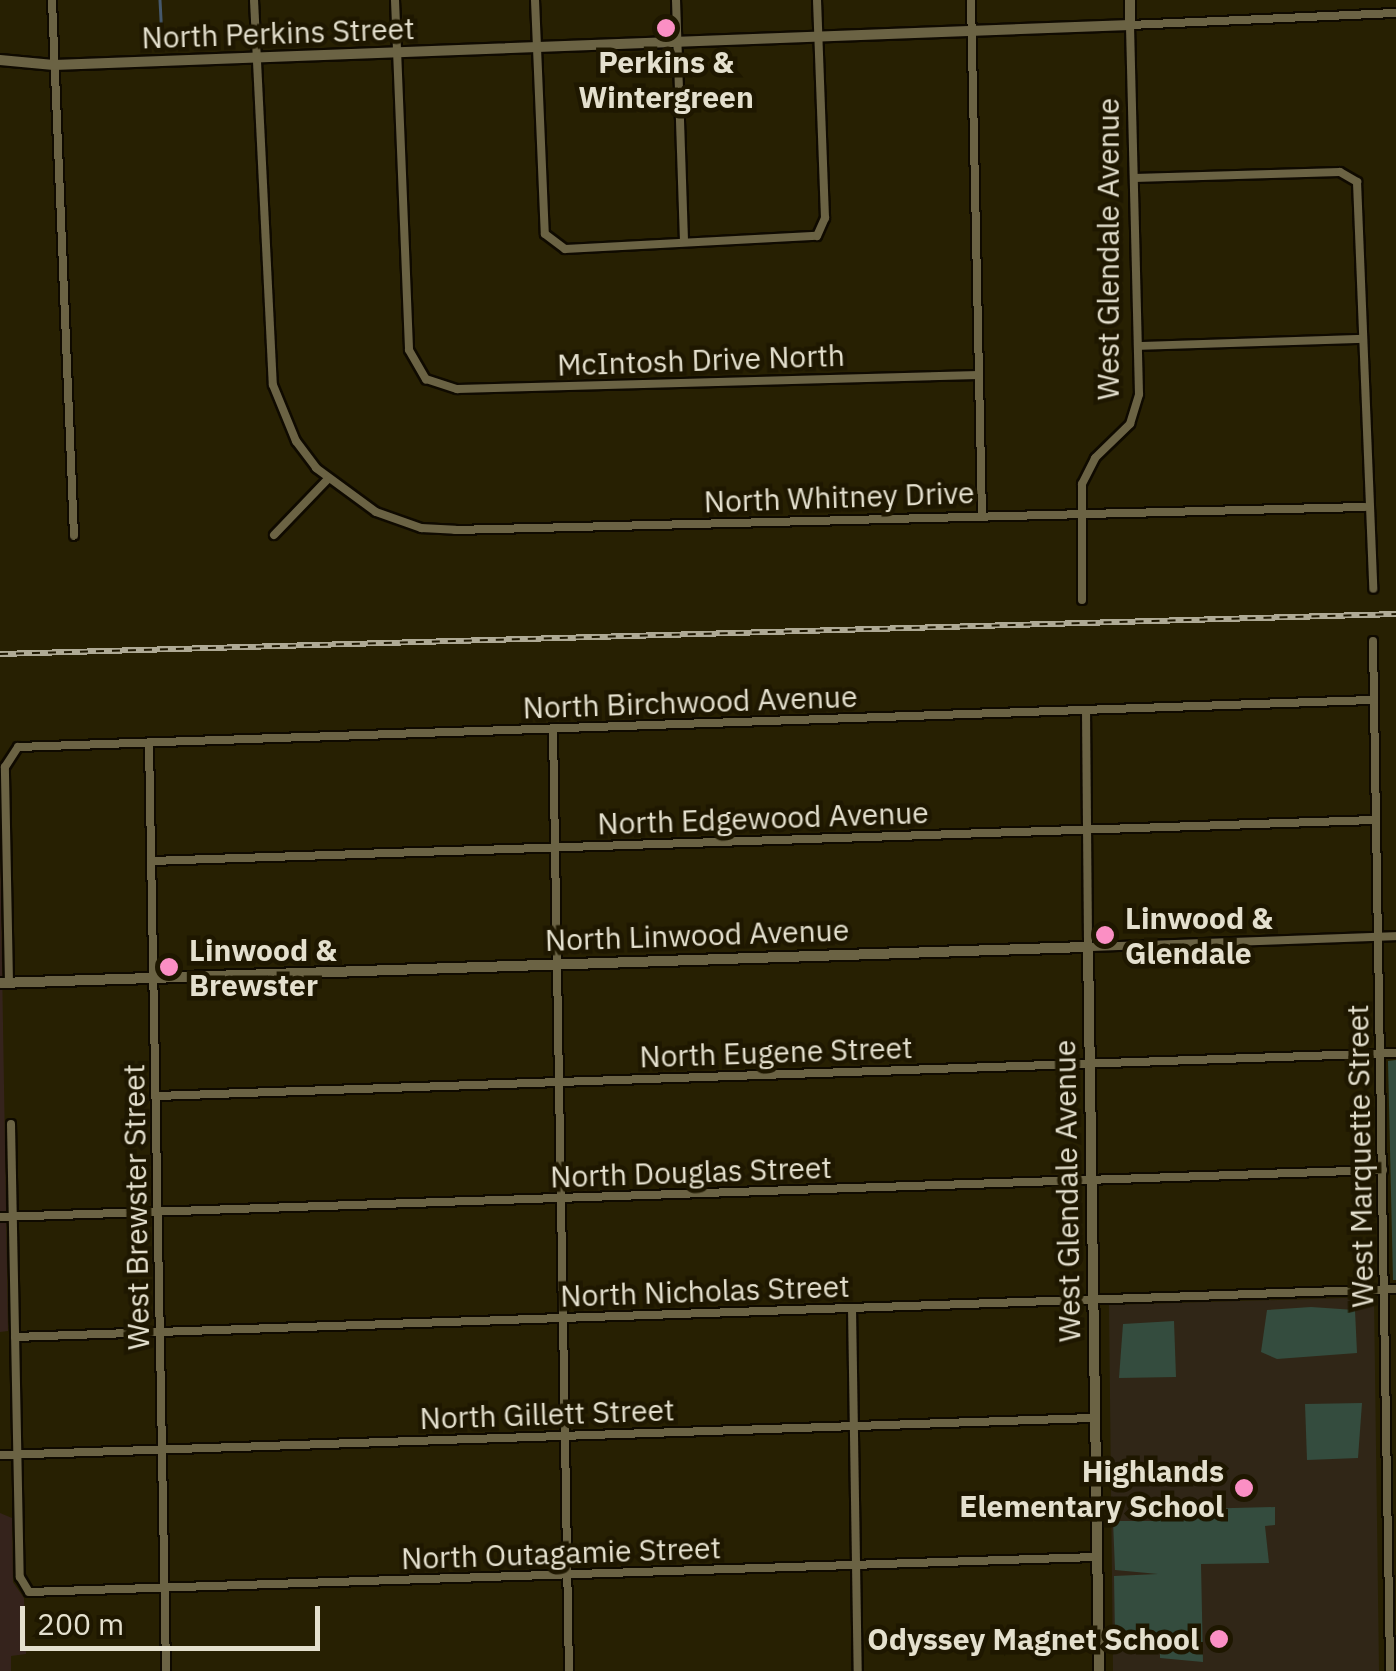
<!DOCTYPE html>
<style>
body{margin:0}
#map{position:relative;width:1396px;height:1671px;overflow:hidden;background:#272002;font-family:"IBM Plex Sans",sans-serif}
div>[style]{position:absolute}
.commercial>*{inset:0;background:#35231c}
.education>*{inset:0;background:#302617}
.green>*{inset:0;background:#344c3e}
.stream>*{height:2.5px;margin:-1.25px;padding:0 1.25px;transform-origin:1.25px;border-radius:1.25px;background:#45586c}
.roads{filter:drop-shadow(2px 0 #0f0a00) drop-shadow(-2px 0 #0f0a00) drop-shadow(0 2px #0f0a00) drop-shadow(0 -2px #0f0a00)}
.minor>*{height:8px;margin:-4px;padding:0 4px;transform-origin:4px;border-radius:4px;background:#6b6344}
.tertiary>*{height:10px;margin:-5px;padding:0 5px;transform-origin:5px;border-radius:5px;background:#6b6344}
.rail>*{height:6px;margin-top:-3px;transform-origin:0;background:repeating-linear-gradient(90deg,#1e1700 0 8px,#afaa95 0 16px);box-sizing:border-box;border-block:2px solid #afaa95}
.dots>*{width:28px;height:28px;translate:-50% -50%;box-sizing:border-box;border:5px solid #1e1700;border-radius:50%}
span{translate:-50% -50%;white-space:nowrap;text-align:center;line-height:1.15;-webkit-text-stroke:9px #1e1700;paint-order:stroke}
.street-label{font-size:30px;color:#e4e0ce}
.poi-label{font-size:30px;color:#e4e0ce;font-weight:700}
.left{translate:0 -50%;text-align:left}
.right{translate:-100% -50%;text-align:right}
.scale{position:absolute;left:20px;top:1606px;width:300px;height:45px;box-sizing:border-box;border:5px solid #e4e0ce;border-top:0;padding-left:12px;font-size:30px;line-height:35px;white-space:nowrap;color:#e4e0ce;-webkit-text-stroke:8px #1e1700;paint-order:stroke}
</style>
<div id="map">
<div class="commercial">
<i style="clip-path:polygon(0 841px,8px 1331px,0 1332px)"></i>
<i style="clip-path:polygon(0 1513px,12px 1518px,13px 1582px,24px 1598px,26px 1654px,11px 1656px,11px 1671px,0 1671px)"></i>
</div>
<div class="education">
<i style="clip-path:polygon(1374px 1297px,1379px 1671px,1113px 1671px,1109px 1305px)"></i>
</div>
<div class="green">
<i style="clip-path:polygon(1396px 1060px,1396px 1280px,1393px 1280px,1388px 1061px)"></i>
<i style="clip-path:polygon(1311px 1307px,1355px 1310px,1357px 1353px,1277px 1359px,1261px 1352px,1267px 1310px)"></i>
<i style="clip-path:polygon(1174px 1321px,1176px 1377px,1119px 1378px,1123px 1324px)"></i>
<i style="clip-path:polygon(1362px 1403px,1358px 1458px,1307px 1460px,1305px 1404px)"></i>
<i style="clip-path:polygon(1275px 1507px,1275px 1525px,1265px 1526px,1269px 1563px,1201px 1564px,1203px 1662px,1160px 1658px,1160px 1642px,1150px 1637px,1115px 1637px,1114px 1576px,1158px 1574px,1115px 1570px,1113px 1521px,1157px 1521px,1156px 1510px)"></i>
</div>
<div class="stream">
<i style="left:160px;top:0;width:37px;rotate:87deg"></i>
</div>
<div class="roads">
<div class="minor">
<i style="left:52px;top:0;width:536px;rotate:87.65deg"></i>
<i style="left:254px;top:0;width:385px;rotate:87.2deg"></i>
<i style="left:273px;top:385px;width:61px;rotate:67.7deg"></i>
<i style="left:296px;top:441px;width:34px;rotate:53deg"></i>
<i style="left:316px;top:468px;width:74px;rotate:36.3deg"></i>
<i style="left:376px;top:512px;width:48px;rotate:19.6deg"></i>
<i style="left:421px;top:528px;width:34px;rotate:3deg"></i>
<i style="left:455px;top:530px;width:910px;rotate:-1.45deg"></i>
<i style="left:395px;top:0;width:350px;rotate:87.7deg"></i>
<i style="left:409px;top:350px;width:34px;rotate:60deg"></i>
<i style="left:426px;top:379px;width:33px;rotate:18deg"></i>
<i style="left:457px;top:389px;width:522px;rotate:-1.54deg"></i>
<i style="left:535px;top:0;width:234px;rotate:87.6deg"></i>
<i style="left:545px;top:234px;width:25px;rotate:37deg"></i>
<i style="left:565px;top:249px;width:252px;rotate:-3deg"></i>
<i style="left:817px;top:236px;width:20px;rotate:-66deg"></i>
<i style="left:825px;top:218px;width:218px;rotate:-92.1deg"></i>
<i style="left:676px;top:0;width:242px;rotate:88.1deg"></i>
<i style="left:971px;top:0;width:516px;rotate:88.78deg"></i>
<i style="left:1134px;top:178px;width:206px;rotate:-1.7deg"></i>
<i style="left:1340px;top:172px;width:20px;rotate:30deg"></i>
<i style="left:1357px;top:182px;width:407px;rotate:87.7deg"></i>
<i style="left:1138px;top:346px;width:223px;rotate:-1.8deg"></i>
<i style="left:274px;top:535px;width:76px;rotate:-46.1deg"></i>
<i style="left:1082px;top:600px;width:116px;rotate:-90deg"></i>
<i style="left:1082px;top:484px;width:29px;rotate:-63deg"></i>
<i style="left:1095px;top:458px;width:49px;rotate:-44.2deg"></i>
<i style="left:1130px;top:424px;width:31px;rotate:-73deg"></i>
<i style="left:1139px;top:394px;width:369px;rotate:-91.4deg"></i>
<i style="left:1130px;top:25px;width:266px;rotate:-2.6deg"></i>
<i style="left:1373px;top:641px;width:1030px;rotate:89.05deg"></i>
<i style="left:1086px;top:711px;width:236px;rotate:89.5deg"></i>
<i style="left:1088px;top:947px;width:308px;rotate:-2deg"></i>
<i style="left:553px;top:729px;width:942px;rotate:89.03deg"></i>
<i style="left:149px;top:743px;width:928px;rotate:88.95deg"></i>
<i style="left:151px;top:861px;width:1226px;rotate:-1.92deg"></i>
<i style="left:9px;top:983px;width:216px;rotate:-91.1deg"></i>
<i style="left:5px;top:767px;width:24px;rotate:-57deg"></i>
<i style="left:18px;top:747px;width:1357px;rotate:-1.99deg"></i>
<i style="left:157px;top:1096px;width:1240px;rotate:-1.99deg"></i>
<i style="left:11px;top:1124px;width:453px;rotate:88.9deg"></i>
<i style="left:20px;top:1577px;width:17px;rotate:59deg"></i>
<i style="left:29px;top:1592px;width:1070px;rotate:-1.88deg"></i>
<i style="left:0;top:1217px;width:1384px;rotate:-1.95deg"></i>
<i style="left:852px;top:1308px;width:363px;rotate:89.1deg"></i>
<i style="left:15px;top:1337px;width:1382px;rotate:-1.99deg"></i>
<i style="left:0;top:1455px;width:1096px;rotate:-1.94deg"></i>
</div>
<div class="tertiary">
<i style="left:0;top:60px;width:54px;rotate:5.3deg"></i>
<i style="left:54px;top:65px;width:1077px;rotate:-2.13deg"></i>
<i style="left:1130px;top:25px;width:25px;rotate:-90deg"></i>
<i style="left:0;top:983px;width:1089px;rotate:-1.9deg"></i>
<i style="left:1088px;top:947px;width:724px;rotate:89.13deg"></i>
</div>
</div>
<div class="rail">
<i style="left:0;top:654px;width:1397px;rotate:-1.64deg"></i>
</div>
<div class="dots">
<i style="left:666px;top:28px;background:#fb8fc4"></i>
<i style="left:1105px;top:935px;background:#fb8fc4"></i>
<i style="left:169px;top:967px;background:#fb8fc4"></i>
<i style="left:1244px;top:1488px;background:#fb8fc4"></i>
<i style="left:1219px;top:1639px;background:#fb8fc4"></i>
</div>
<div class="street-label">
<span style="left:278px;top:33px;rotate:-2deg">North Perkins Street</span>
<span style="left:1108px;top:249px;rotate:-90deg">West Glendale Avenue</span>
<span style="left:701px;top:360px;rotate:-2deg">McIntosh Drive North</span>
<span style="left:839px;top:497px;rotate:-2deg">North Whitney Drive</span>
<span style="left:690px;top:702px;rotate:-2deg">North Birchwood Avenue</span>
<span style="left:763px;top:818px;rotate:-2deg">North Edgewood Avenue</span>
<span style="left:697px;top:935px;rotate:-2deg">North Linwood Avenue</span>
<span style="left:776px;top:1052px;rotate:-2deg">North Eugene Street</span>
<span style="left:1360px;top:1156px;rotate:-91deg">West Marquette Street</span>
<span style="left:691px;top:1172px;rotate:-2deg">North Douglas Street</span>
<span style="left:1067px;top:1191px;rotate:-91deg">West Glendale Avenue</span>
<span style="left:136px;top:1207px;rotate:-91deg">West Brewster Street</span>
<span style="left:705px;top:1291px;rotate:-2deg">North Nicholas Street</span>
<span style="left:547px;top:1414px;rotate:-2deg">North Gillett Street</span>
<span style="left:561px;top:1553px;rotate:-2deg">North Outagamie Street</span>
</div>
<div class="poi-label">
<span style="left:666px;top:79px">Perkins &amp;<br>Wintergreen</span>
<span class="left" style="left:1125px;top:935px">Linwood &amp;<br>Glendale</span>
<span class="left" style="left:189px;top:967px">Linwood &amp;<br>Brewster</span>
<span class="right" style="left:1224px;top:1488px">Highlands<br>Elementary School</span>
<span class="right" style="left:1199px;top:1639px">Odyssey Magnet School</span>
</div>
<div class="scale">200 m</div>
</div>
